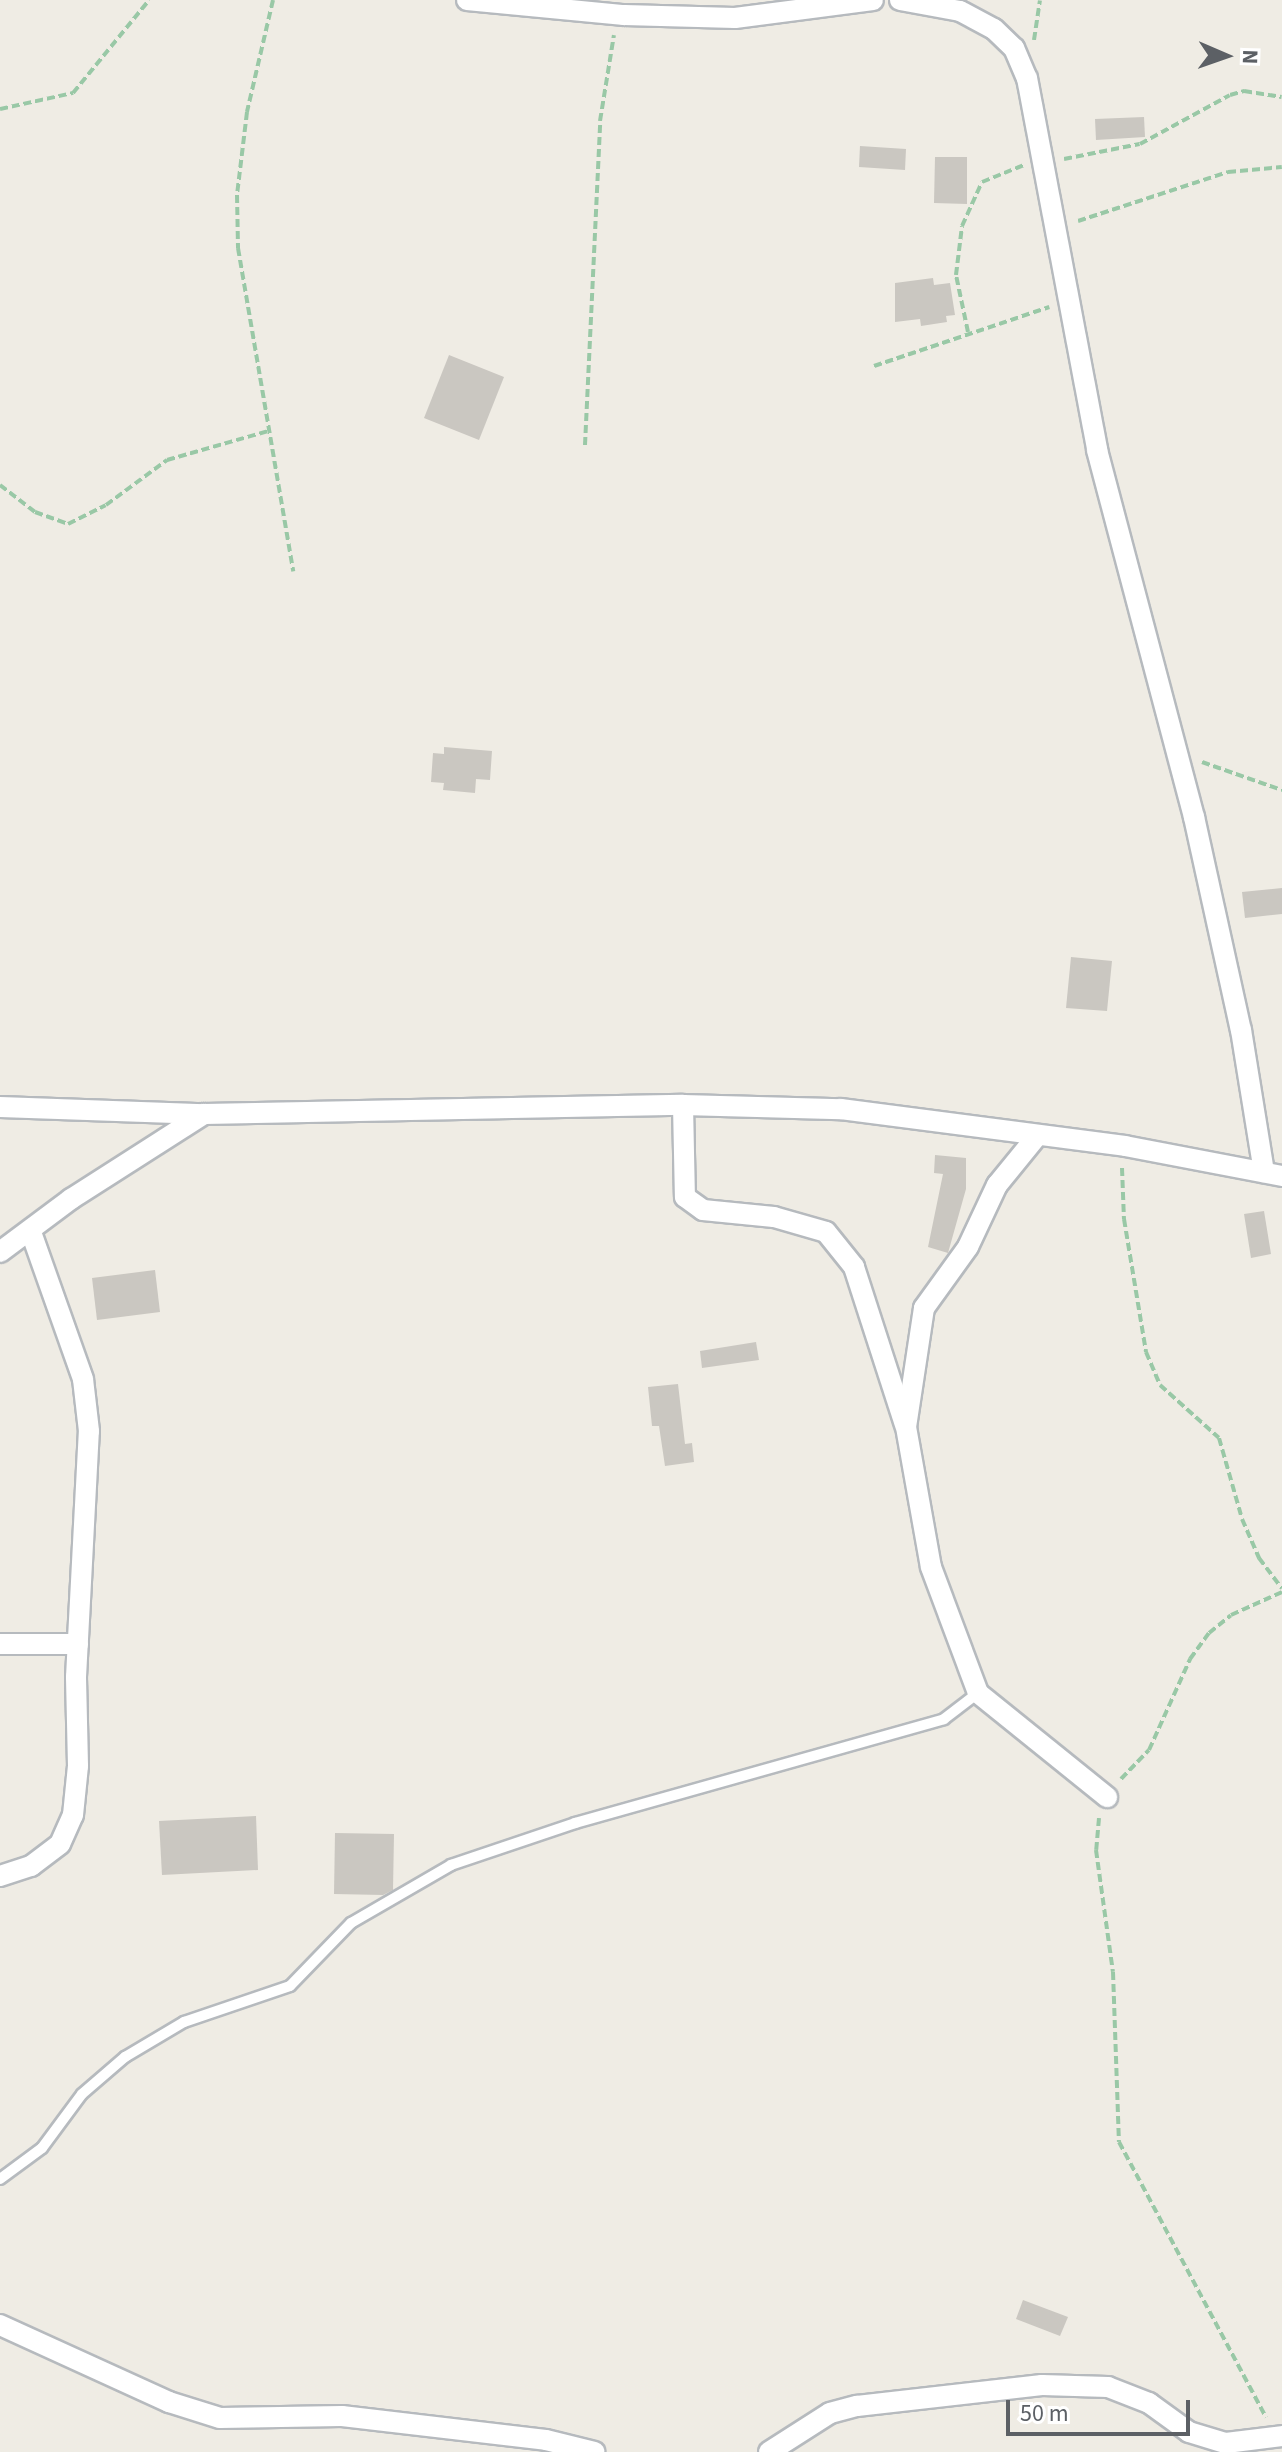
<!DOCTYPE html>
<style>
body{margin:0}
#map{position:relative;width:1282px;height:2452px;overflow:hidden;background:#efece4;font-family:"Source Sans 3",sans-serif}
div>[style]{position:absolute}
.building>*{inset:0;background:#cac7c1}
.path>*{height:4px;margin-top:-2px;transform-origin:0;background:repeating-linear-gradient(90deg,#99c8a6 0 8px,transparent 0 12px)}
.roads{filter:drop-shadow(2px 0 #b6babe) drop-shadow(-2px 0 #b6babe) drop-shadow(0 2px #b6babe) drop-shadow(0 -2px #b6babe)}
.lane>*{height:10px;margin:-5px;padding:0 5px;transform-origin:5px;border-radius:5px;background:#fff}
.street>*{height:20px;margin:-10px;padding:0 10px;transform-origin:10px;border-radius:10px;background:#fff}
span{translate:-50% -50%;white-space:nowrap;text-align:center;line-height:1.15;-webkit-text-stroke:8px #fff;paint-order:stroke}
.north{position:absolute;left:1186px;top:16px;width:80px;height:80px;-webkit-text-stroke:6px #fff;paint-order:stroke;rotate:92deg;font-size:22px;font-weight:700;line-height:32px;text-align:center;color:#5c6065}
.north::after{content:'';display:block;margin:auto;width:28px;height:36px;background:#5c6065;clip-path:polygon(50% 0,100% 100%,50% 72%,0 100%)}
.scale{position:absolute;left:1006px;top:2400px;width:184px;height:36px;box-sizing:border-box;border:4px solid #5c6065;border-top:0;padding-left:10px;font-size:24px;line-height:28px;white-space:nowrap;color:#5c6065;-webkit-text-stroke:6px #fff;paint-order:stroke}
</style>
<div id="map">
<div class="building">
<i style="clip-path:polygon(1144px 117px,1145px 137px,1096px 140px,1095px 119px)"></i>
<i style="clip-path:polygon(860px 146px,906px 149px,905px 170px,859px 167px)"></i>
<i style="clip-path:polygon(935px 157px,967px 157px,967px 204px,934px 203px)"></i>
<i style="clip-path:polygon(933px 278px,934px 285px,950px 283px,955px 315px,946px 316px,947px 322px,921px 326px,920px 319px,895px 322px,895px 283px)"></i>
<i style="clip-path:polygon(449px 355px,504px 377px,479px 440px,424px 418px)"></i>
<i style="clip-path:polygon(444px 747px,492px 751px,490px 780px,476px 779px,475px 793px,443px 790px,444px 783px,431px 782px,433px 753px,444px 754px)"></i>
<i style="clip-path:polygon(1282px 888px,1282px 914px,1245px 918px,1242px 892px)"></i>
<i style="clip-path:polygon(1071px 957px,1112px 961px,1107px 1011px,1066px 1008px)"></i>
<i style="clip-path:polygon(935px 1155px,966px 1158px,966px 1189px,948px 1253px,928px 1247px,943px 1174px,934px 1173px)"></i>
<i style="clip-path:polygon(1264px 1211px,1271px 1254px,1251px 1258px,1244px 1214px)"></i>
<i style="clip-path:polygon(155px 1270px,160px 1312px,97px 1320px,92px 1278px)"></i>
<i style="clip-path:polygon(756px 1342px,759px 1360px,702px 1368px,700px 1351px)"></i>
<i style="clip-path:polygon(678px 1384px,685px 1444px,692px 1443px,694px 1462px,665px 1466px,659px 1426px,652px 1426px,648px 1387px)"></i>
<i style="clip-path:polygon(256px 1816px,258px 1870px,162px 1875px,159px 1821px)"></i>
<i style="clip-path:polygon(335px 1833px,394px 1834px,393px 1890px,383px 1895px,334px 1894px)"></i>
<i style="clip-path:polygon(1023px 2300px,1068px 2317px,1060px 2336px,1016px 2319px)"></i>
</div>
<div class="path">
<i style="left:273px;top:0;width:115px;rotate:103.1deg"></i>
<i style="left:247px;top:112px;width:84px;rotate:96.9deg"></i>
<i style="left:237px;top:195px;width:53px;rotate:88.9deg"></i>
<i style="left:238px;top:248px;width:328px;rotate:80.3deg"></i>
<i style="left:1034px;top:40px;width:40px;rotate:-81.5deg"></i>
<i style="left:0;top:109px;width:75px;rotate:-12.4deg"></i>
<i style="left:73px;top:93px;width:120px;rotate:-50.7deg"></i>
<i style="left:1064px;top:159px;width:77px;rotate:-11.2deg"></i>
<i style="left:1140px;top:144px;width:102px;rotate:-28.6deg"></i>
<i style="left:1230px;top:95px;width:15px;rotate:-16deg"></i>
<i style="left:1244px;top:91px;width:38px;rotate:9deg"></i>
<i style="left:1078px;top:221px;width:158px;rotate:-18.1deg"></i>
<i style="left:1228px;top:172px;width:54px;rotate:-5.3deg"></i>
<i style="left:968px;top:332px;width:58px;rotate:-101.9deg"></i>
<i style="left:956px;top:275px;width:49px;rotate:-83deg"></i>
<i style="left:962px;top:226px;width:48px;rotate:-65.6deg"></i>
<i style="left:982px;top:182px;width:45px;rotate:-22deg"></i>
<i style="left:874px;top:366px;width:185px;rotate:-18.6deg"></i>
<i style="left:585px;top:445px;width:324px;rotate:-87.3deg"></i>
<i style="left:600px;top:121px;width:87px;rotate:-80.8deg"></i>
<i style="left:0;top:485px;width:44px;rotate:37.6deg"></i>
<i style="left:35px;top:512px;width:35px;rotate:20deg"></i>
<i style="left:68px;top:524px;width:42px;rotate:-26.6deg"></i>
<i style="left:106px;top:505px;width:76px;rotate:-36.4deg"></i>
<i style="left:167px;top:460px;width:105px;rotate:-16deg"></i>
<i style="left:1202px;top:762px;width:85px;rotate:19.3deg"></i>
<i style="left:1122px;top:1168px;width:51px;rotate:87.8deg"></i>
<i style="left:1124px;top:1219px;width:135px;rotate:80.6deg"></i>
<i style="left:1146px;top:1352px;width:36px;rotate:67deg"></i>
<i style="left:1160px;top:1385px;width:79px;rotate:41.9deg"></i>
<i style="left:1219px;top:1438px;width:84px;rotate:74.1deg"></i>
<i style="left:1242px;top:1519px;width:43px;rotate:66.4deg"></i>
<i style="left:1259px;top:1558px;width:38px;rotate:53deg"></i>
<i style="left:1121px;top:1779px;width:40px;rotate:-46deg"></i>
<i style="left:1149px;top:1750px;width:100px;rotate:-65.7deg"></i>
<i style="left:1190px;top:1659px;width:32px;rotate:-54deg"></i>
<i style="left:1209px;top:1633px;width:28px;rotate:-39deg"></i>
<i style="left:1231px;top:1615px;width:56px;rotate:-24.3deg"></i>
<i style="left:1099px;top:1818px;width:32px;rotate:95deg"></i>
<i style="left:1096px;top:1850px;width:123px;rotate:82.1deg"></i>
<i style="left:1113px;top:1972px;width:170px;rotate:88deg"></i>
<i style="left:1119px;top:2142px;width:312px;rotate:61.9deg"></i>
</div>
<div class="roads">
<div class="lane">
<i style="left:0;top:2179px;width:52px;rotate:-36.4deg"></i>
<i style="left:42px;top:2148px;width:67px;rotate:-53.5deg"></i>
<i style="left:82px;top:2094px;width:57px;rotate:-40.7deg"></i>
<i style="left:125px;top:2057px;width:69px;rotate:-30.7deg"></i>
<i style="left:184px;top:2022px;width:112px;rotate:-18.8deg"></i>
<i style="left:290px;top:1986px;width:88px;rotate:-45.9deg"></i>
<i style="left:351px;top:1923px;width:116px;rotate:-30.1deg"></i>
<i style="left:451px;top:1865px;width:131px;rotate:-18.7deg"></i>
<i style="left:575px;top:1823px;width:383px;rotate:-15.7deg"></i>
<i style="left:944px;top:1719px;width:43px;rotate:-37.4deg"></i>
</div>
<div class="street">
<i style="left:467px;top:0;width:158px;rotate:5.5deg"></i>
<i style="left:624px;top:15px;width:111px;rotate:1.5deg"></i>
<i style="left:735px;top:18px;width:139px;rotate:-7.4deg"></i>
<i style="left:900px;top:0;width:61px;rotate:10.4deg"></i>
<i style="left:960px;top:11px;width:38px;rotate:28deg"></i>
<i style="left:994px;top:29px;width:28px;rotate:44deg"></i>
<i style="left:1014px;top:48px;width:33px;rotate:67deg"></i>
<i style="left:1027px;top:78px;width:379px;rotate:79.3deg"></i>
<i style="left:1097px;top:450px;width:380px;rotate:75.2deg"></i>
<i style="left:1194px;top:817px;width:218px;rotate:77.6deg"></i>
<i style="left:1241px;top:1030px;width:144px;rotate:80.8deg"></i>
<i style="left:683px;top:1105px;width:92px;rotate:88.8deg"></i>
<i style="left:685px;top:1197px;width:22px;rotate:36deg"></i>
<i style="left:703px;top:1210px;width:71px;rotate:5.6deg"></i>
<i style="left:774px;top:1217px;width:54px;rotate:16.1deg"></i>
<i style="left:826px;top:1232px;width:45px;rotate:51.3deg"></i>
<i style="left:854px;top:1267px;width:166px;rotate:72.1deg"></i>
<i style="left:0;top:1107px;width:204px;rotate:2deg"></i>
<i style="left:204px;top:1114px;width:479px;rotate:-1.1deg"></i>
<i style="left:683px;top:1105px;width:158px;rotate:1.5deg"></i>
<i style="left:841px;top:1109px;width:286px;rotate:7.4deg"></i>
<i style="left:1125px;top:1146px;width:160px;rotate:10.8deg"></i>
<i style="left:1037px;top:1136px;width:63px;rotate:129.2deg"></i>
<i style="left:997px;top:1185px;width:68px;rotate:115.1deg"></i>
<i style="left:968px;top:1247px;width:75px;rotate:125.8deg"></i>
<i style="left:924px;top:1308px;width:120px;rotate:98.6deg"></i>
<i style="left:906px;top:1427px;width:142px;rotate:79.9deg"></i>
<i style="left:931px;top:1567px;width:134px;rotate:69.5deg"></i>
<i style="left:978px;top:1693px;width:166px;rotate:38.9deg"></i>
<i style="left:0;top:1252px;width:89px;rotate:-36.7deg"></i>
<i style="left:71px;top:1199px;width:158px;rotate:-32.6deg"></i>
<i style="left:0;top:1644px;width:78px"></i>
<i style="left:0;top:1876px;width:33px;rotate:-18deg"></i>
<i style="left:31px;top:1866px;width:36px;rotate:-37deg"></i>
<i style="left:60px;top:1844px;width:32px;rotate:-66deg"></i>
<i style="left:73px;top:1815px;width:49px;rotate:-84.2deg"></i>
<i style="left:78px;top:1766px;width:89px;rotate:-91.3deg"></i>
<i style="left:76px;top:1677px;width:246px;rotate:-87deg"></i>
<i style="left:89px;top:1431px;width:52px;rotate:-96.6deg"></i>
<i style="left:83px;top:1379px;width:156px;rotate:-109.5deg"></i>
<i style="left:0;top:2325px;width:186px;rotate:24.5deg"></i>
<i style="left:169px;top:2402px;width:53px;rotate:17.4deg"></i>
<i style="left:220px;top:2418px;width:122px;rotate:-0.9deg"></i>
<i style="left:342px;top:2416px;width:205px;rotate:6.7deg"></i>
<i style="left:546px;top:2440px;width:50px;rotate:13.8deg"></i>
<i style="left:769px;top:2452px;width:72px;rotate:-32.6deg"></i>
<i style="left:830px;top:2413px;width:28px;rotate:-15deg"></i>
<i style="left:857px;top:2406px;width:186px;rotate:-6.5deg"></i>
<i style="left:1042px;top:2385px;width:66px;rotate:1.7deg"></i>
<i style="left:1108px;top:2387px;width:44px;rotate:21.3deg"></i>
<i style="left:1149px;top:2403px;width:49px;rotate:35.9deg"></i>
<i style="left:1189px;top:2432px;width:39px;rotate:17deg"></i>
<i style="left:1226px;top:2443px;width:56px;rotate:-7.1deg"></i>
</div>
</div>
<div class="north">N</div>
<div class="scale">50 m</div>
</div>
